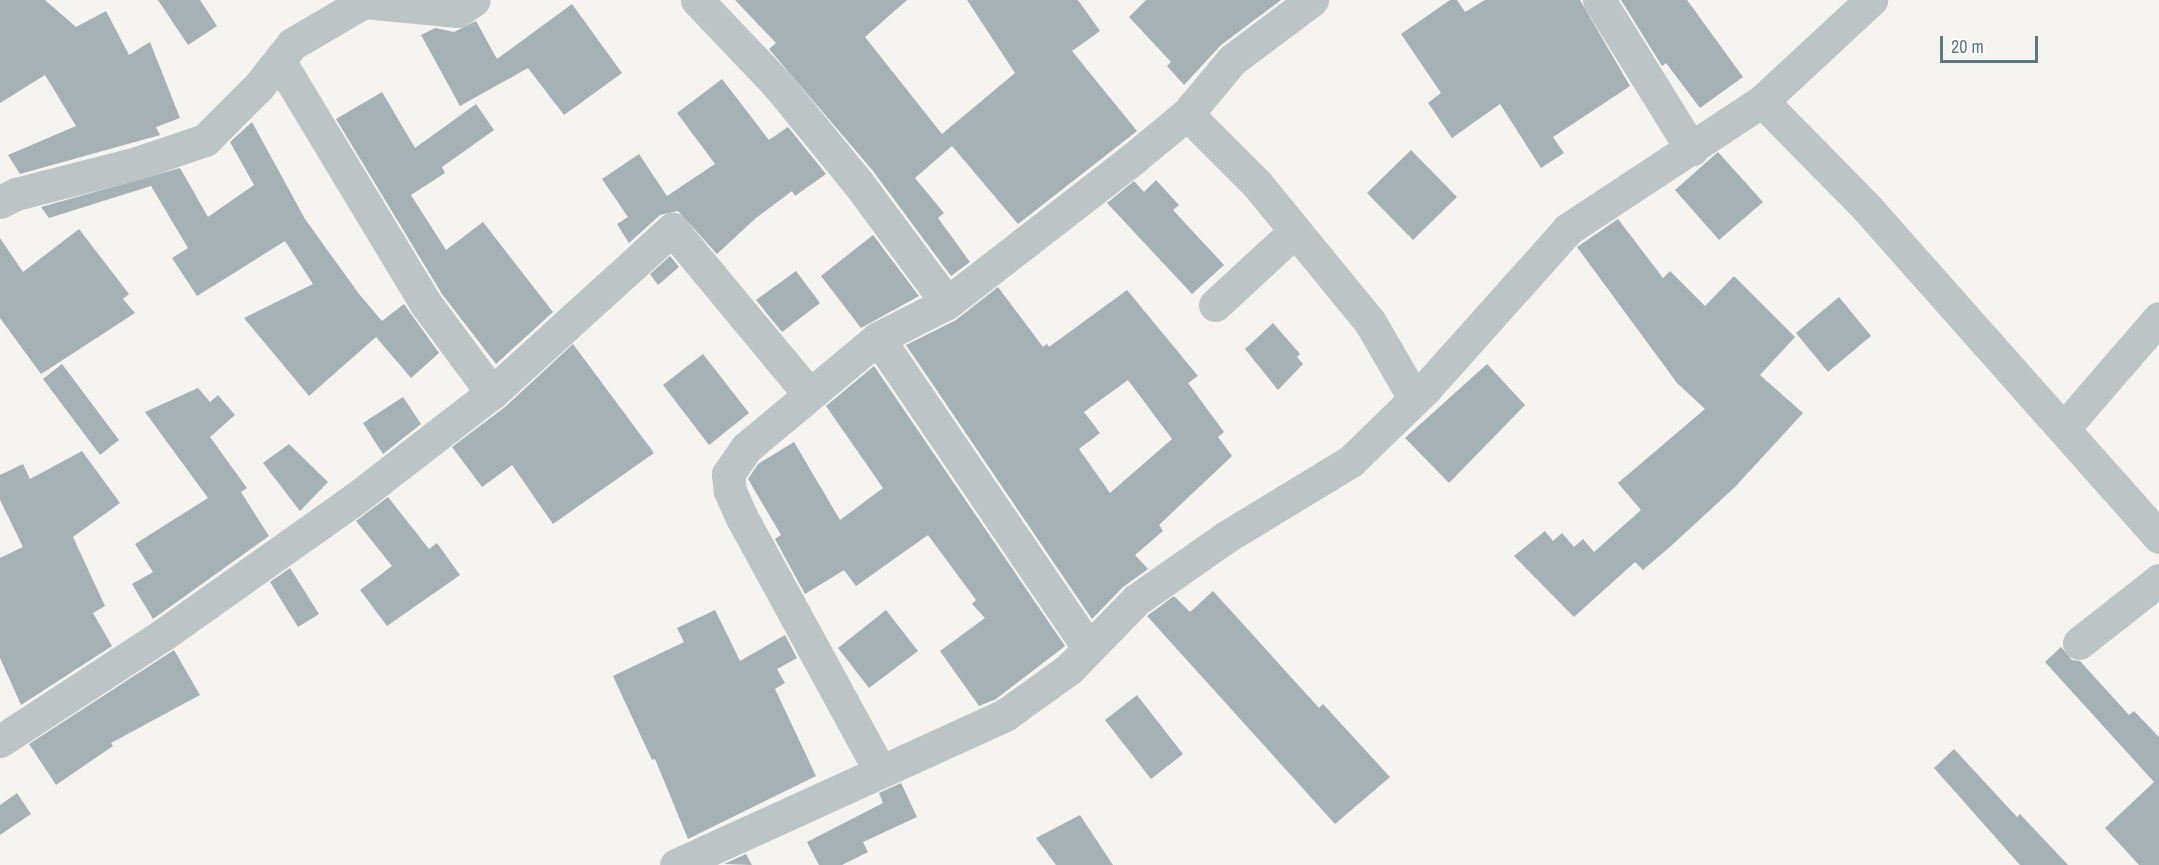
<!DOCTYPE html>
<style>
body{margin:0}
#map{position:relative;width:2159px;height:865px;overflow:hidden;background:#f5f4f1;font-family:"Archivo Narrow",sans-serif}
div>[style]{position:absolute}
.building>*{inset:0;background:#a5b1b4}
.minor>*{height:33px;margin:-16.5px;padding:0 16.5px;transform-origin:16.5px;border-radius:16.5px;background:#bdc4c6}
span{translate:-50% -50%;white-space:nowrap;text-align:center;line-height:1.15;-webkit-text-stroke:6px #fff;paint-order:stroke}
.scale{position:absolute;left:1940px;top:36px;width:98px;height:27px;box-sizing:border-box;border:3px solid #5f787e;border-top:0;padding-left:8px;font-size:18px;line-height:21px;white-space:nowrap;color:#5f787e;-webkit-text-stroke:4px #fff;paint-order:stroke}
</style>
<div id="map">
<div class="building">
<i style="clip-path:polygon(0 0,45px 0,76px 27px,106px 11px,129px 55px,150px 42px,180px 118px,156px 127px,160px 135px,20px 174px,8px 155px,76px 126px,45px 75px,0 103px)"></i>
<i style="clip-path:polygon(158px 0,200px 0,217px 26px,188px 45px)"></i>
<i style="clip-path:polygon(735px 0,907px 0,865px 37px,942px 134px,1015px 73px,967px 0,1078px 0,1100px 31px,1072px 51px,1137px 131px,1018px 224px,952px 146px,915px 178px,944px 213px,938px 218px,970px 262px,951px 276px,873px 171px,769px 49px,776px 43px)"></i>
<i style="clip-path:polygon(1146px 0,1281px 0,1221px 45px,1184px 85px,1167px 66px,1171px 62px,1129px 17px)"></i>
<i style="clip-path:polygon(1450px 0,1457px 0,1465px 12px,1485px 0,1580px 0,1630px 86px,1553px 137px,1564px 153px,1541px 168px,1500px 104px,1452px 138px,1428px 103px,1441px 93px,1401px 34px)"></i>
<i style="clip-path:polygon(1621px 0,1687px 0,1743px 77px,1700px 108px,1666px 63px,1662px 66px)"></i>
<i style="clip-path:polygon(572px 4px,622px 73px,564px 115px,528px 68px,460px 106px,421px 35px,435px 28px,454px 32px,476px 21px,497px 59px)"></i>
<i style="clip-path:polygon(722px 79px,769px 140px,788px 127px,826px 174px,795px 196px,792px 191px,756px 218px,717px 254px,678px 211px,660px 215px,629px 243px,617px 224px,628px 217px,602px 179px,639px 154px,667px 196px,715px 164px,677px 113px)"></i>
<i style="clip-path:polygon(382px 92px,415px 148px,476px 104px,494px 130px,442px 167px,445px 173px,411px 195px,446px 250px,483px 222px,553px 312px,496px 364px,442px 294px,336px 119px)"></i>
<i style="clip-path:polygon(252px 122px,305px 219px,359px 294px,382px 321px,404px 304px,439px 353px,411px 378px,376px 337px,309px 396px,244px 318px,313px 284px,285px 241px,197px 296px,172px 258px,188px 248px,151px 186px,49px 218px,41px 207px,180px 168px,208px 217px,254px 185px,230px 142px)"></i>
<i style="clip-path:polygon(1411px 150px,1457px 197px,1413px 240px,1367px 193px)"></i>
<i style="clip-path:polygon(1718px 152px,1763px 202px,1719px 240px,1675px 190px)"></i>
<i style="clip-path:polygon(1156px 180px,1179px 205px,1173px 210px,1224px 265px,1192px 294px,1107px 203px,1134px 181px,1144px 192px)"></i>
<i style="clip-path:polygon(1618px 219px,1663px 278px,1670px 271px,1705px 306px,1734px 276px,1795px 337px,1760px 375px,1803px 413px,1735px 487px,1672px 545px,1643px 570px,1635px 562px,1574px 617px,1514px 556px,1545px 531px,1553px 541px,1562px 533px,1574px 547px,1583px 539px,1594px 552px,1641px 510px,1618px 483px,1705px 409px,1677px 383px,1577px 247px)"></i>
<i style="clip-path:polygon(79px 229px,129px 294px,123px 299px,135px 313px,41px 374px,0 318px,0 238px,23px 272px)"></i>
<i style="clip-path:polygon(873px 235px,919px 296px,861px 328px,821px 276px)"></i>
<i style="clip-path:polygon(670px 256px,679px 267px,658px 285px,650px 274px)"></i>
<i style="clip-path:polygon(796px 271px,820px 303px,782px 332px,756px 300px)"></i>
<i style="clip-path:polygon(evenodd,998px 287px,1043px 347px,1047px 344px,1049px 347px,1127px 290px,1198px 376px,1188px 383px,1224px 432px,1218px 437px,1232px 456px,1159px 525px,1163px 531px,1135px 555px,1148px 569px,1123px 587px,1092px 619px,906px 345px,956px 320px,998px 287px,1128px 380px,1172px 439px,1110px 493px,1079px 449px,1100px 433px,1084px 412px,1128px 380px)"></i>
<i style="clip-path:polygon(1839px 297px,1871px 336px,1828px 372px,1796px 333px)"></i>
<i style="clip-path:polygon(1273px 323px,1300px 354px,1297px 357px,1303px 364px,1278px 390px,1245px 349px)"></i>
<i style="clip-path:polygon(573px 344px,654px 453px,553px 524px,512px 465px,482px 487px,452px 447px,505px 407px)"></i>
<i style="clip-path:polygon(703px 354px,749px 413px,709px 445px,663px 385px)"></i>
<i style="clip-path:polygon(62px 364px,119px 440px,100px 455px,43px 379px)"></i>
<i style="clip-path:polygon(1487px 364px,1525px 405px,1449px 483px,1405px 438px)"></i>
<i style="clip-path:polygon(874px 366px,1065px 646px,996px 699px,979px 706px,940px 651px,985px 618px,972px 604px,976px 600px,928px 535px,856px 586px,844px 570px,805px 594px,775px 539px,781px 535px,748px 479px,758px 464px,794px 442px,840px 520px,883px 488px,826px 406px)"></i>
<i style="clip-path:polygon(198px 388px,210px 402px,218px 395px,235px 415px,210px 437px,247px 488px,241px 492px,269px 536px,153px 619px,132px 584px,153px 572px,135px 544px,208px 498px,145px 412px)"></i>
<i style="clip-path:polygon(403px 397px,421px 424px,383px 454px,363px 423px)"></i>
<i style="clip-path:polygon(289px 444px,328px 482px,300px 511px,263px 463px)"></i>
<i style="clip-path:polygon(82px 451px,120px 503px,73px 537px,105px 606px,93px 613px,112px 646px,21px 705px,0 658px,0 558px,23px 547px,0 500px,0 475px,23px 464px,30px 479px)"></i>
<i style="clip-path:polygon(388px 497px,429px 549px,437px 543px,460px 575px,387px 626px,360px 590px,392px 566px,356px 521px)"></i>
<i style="clip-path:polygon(290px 568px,319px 614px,298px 627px,270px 582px)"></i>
<i style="clip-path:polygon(1213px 591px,1319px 708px,1323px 704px,1390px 777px,1335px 824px,1147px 616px,1174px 596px,1190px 612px)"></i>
<i style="clip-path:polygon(715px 610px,740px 661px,785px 635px,797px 658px,777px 669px,785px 683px,775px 689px,816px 776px,688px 839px,655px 759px,652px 760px,613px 676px,684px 642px,677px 628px)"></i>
<i style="clip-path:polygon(886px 610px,918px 651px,869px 688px,838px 648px)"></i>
<i style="clip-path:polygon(2061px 647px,2072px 660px,2080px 661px,2129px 715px,2134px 711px,2159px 737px,2159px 865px,2139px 865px,2105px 828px,2154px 782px,2045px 662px)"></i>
<i style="clip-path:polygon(174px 650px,200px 695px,111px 743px,113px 746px,56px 785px,29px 744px)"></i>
<i style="clip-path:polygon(1137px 695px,1183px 754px,1151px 779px,1105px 720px)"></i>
<i style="clip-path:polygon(1954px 749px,2017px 817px,2020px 814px,2068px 865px,2020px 865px,1934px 768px)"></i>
<i style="clip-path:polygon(901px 783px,917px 817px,863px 842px,868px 852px,842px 865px,819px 865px,807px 842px,883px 803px,879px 793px)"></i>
<i style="clip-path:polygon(17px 793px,31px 814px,0 835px,0 805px)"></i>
<i style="clip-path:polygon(1080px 815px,1113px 865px,1056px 865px,1036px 838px)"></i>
<i style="clip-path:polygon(746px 854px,752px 865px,724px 864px)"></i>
</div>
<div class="minor">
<i style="left:697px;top:0;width:116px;rotate:46.4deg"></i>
<i style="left:777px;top:84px;width:128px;rotate:50.7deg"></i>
<i style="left:858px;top:183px;width:149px;rotate:53.4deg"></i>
<i style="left:1599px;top:0;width:176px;rotate:58.2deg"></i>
<i style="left:280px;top:62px;width:283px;rotate:58.9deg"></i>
<i style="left:426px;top:304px;width:111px;rotate:53.4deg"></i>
<i style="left:1762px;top:101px;width:150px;rotate:45.5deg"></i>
<i style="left:1867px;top:208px;width:440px;rotate:48.4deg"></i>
<i style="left:1187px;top:114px;width:99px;rotate:45deg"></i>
<i style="left:1257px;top:184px;width:178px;rotate:50.7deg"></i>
<i style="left:1370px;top:322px;width:88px;rotate:59.9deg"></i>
<i style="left:0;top:202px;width:18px;rotate:-27deg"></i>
<i style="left:16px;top:194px;width:125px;rotate:-14.4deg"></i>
<i style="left:137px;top:163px;width:72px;rotate:-18.7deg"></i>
<i style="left:205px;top:140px;width:76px;rotate:-45deg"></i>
<i style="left:259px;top:86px;width:53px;rotate:-51.8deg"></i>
<i style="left:292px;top:44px;width:83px;rotate:-30.3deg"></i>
<i style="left:364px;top:2px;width:94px;rotate:5.5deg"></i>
<i style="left:458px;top:11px;width:19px;rotate:-35deg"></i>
<i style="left:1215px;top:305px;width:108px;rotate:-42.7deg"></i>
<i style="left:878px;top:338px;width:375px;rotate:55.8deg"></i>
<i style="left:2064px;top:428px;width:145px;rotate:-49.2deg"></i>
<i style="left:2079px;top:643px;width:102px;rotate:-38.2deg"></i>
<i style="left:0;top:741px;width:196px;rotate:-33.1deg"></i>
<i style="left:164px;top:634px;width:235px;rotate:-35.3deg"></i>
<i style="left:356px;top:498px;width:172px;rotate:-37.7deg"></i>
<i style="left:492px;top:393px;width:244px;rotate:-42.3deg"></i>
<i style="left:672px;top:229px;width:214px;rotate:50.3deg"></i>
<i style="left:880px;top:771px;width:288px;rotate:-118.6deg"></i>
<i style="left:742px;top:518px;width:30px;rotate:-114deg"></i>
<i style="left:730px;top:491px;width:17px;rotate:-97deg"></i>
<i style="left:728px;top:474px;width:32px;rotate:-55deg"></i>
<i style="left:746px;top:448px;width:172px;rotate:-39.8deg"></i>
<i style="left:878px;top:338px;width:77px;rotate:-26.9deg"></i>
<i style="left:947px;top:303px;width:238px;rotate:-37.8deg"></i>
<i style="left:1135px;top:157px;width:67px;rotate:-39.6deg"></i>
<i style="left:1187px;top:114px;width:70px;rotate:-50.2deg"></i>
<i style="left:1232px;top:60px;width:100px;rotate:-36.9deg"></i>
<i style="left:676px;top:865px;width:362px;rotate:-24.5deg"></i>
<i style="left:1005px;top:715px;width:79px;rotate:-35.7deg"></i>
<i style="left:1069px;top:669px;width:96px;rotate:-45.8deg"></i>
<i style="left:1136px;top:600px;width:110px;rotate:-35deg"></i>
<i style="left:1226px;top:537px;width:146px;rotate:-31.3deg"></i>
<i style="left:1351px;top:461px;width:105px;rotate:-44.2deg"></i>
<i style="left:1426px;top:388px;width:213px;rotate:-48.2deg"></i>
<i style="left:1568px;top:229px;width:232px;rotate:-33.4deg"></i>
<i style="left:1762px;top:101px;width:149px;rotate:-42.8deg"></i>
</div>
<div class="scale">20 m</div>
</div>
